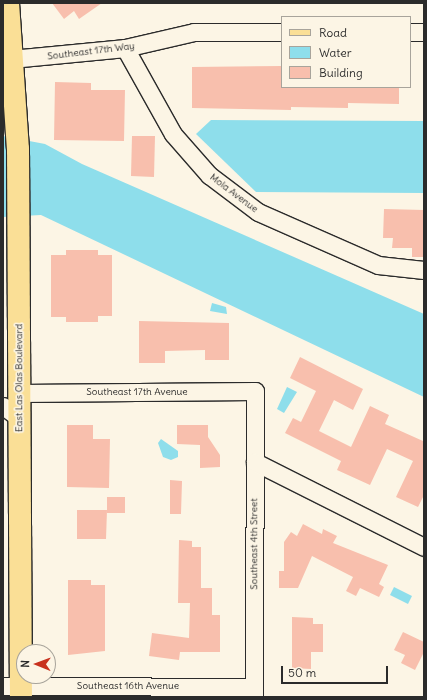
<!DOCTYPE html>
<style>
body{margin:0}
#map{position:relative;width:427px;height:700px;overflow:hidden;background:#fcf5e5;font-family:Delius,sans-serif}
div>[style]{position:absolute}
.water>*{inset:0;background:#8edeeb}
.building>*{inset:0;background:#f8bfad}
.roads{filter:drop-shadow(1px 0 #2b2b2b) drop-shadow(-1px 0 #2b2b2b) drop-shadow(0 1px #2b2b2b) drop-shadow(0 -1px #2b2b2b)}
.street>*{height:17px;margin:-8.5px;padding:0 8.5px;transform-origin:8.5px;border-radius:8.5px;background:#fcf5e5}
.primary>*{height:22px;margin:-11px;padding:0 11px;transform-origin:11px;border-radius:11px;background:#fadf96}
span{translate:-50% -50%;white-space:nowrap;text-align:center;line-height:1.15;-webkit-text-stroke:3.5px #fcf5e5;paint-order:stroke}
.street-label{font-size:10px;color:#2b2b2b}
.frame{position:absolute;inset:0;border:4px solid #2b2b2b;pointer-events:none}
.legend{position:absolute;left:281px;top:16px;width:130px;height:72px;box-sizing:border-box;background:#fcf5e5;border:1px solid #a8a49b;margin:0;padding:5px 7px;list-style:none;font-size:12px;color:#2b2b2b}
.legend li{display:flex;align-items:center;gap:8px;height:20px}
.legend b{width:20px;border:1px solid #a8a49b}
.north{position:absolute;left:16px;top:644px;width:40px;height:40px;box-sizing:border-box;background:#fcf5e5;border:1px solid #a8a49b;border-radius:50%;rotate:271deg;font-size:11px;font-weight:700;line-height:16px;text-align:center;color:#2b2b2b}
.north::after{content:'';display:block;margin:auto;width:14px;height:18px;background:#c8321e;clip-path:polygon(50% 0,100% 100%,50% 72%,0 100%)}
.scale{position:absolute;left:281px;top:666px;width:107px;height:18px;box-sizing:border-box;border:2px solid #2b2b2b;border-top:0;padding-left:5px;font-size:12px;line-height:14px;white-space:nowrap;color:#2b2b2b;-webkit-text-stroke:3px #fcf5e5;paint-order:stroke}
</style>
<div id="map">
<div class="water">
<i style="clip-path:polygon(211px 120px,424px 121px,424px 193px,256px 192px,196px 134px)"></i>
<i style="clip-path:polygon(3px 136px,45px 144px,82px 164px,424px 314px,424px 397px,41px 215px,3px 217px)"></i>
<i style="clip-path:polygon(212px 303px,226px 307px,227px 314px,210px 311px)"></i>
<i style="clip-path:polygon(287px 387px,297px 392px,284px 413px,277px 409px)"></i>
<i style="clip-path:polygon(161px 439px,178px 451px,178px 457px,171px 460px,163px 457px,158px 443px)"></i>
<i style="clip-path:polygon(394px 587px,412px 596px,408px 604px,390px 595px)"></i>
</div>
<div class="building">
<i style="clip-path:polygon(52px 3px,102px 3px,79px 19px,74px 11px,64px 19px)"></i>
<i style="clip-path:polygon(282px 66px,282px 87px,399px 87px,399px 104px,348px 103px,348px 108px,291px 107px,291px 110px,192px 108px,192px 67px)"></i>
<i style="clip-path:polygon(55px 82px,91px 83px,91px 90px,125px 90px,124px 141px,54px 140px)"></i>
<i style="clip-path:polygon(132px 136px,155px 136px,154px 177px,131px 176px)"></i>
<i style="clip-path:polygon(384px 209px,424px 210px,424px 257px,412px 257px,412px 248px,392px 248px,393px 238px,383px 238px)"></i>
<i style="clip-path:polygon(66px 250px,98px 250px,98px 255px,112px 255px,112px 316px,98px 316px,98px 322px,66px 322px,66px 317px,51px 317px,51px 255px,66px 255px)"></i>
<i style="clip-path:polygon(139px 321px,229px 323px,229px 360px,205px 360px,205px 350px,165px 351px,165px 363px,139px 363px)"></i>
<i style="clip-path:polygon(300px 357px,363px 389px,353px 410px,334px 400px,319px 431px,351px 447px,370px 406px,389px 415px,385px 424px,423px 441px,424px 439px,424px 495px,418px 507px,396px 497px,413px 461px,387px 449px,370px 485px,337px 470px,341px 461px,285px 433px,293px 418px,301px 422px,316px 391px,290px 378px)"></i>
<i style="clip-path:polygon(67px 425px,93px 425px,93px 439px,110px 439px,109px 488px,67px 487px)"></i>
<i style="clip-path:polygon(177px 425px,208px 425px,208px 437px,220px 455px,220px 467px,200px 468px,200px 445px,177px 444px)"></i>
<i style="clip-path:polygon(170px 480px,182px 481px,181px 514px,170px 514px)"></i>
<i style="clip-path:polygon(107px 497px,125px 497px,125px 513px,107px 513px)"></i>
<i style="clip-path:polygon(77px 510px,107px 510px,106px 539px,77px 539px)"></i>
<i style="clip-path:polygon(303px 524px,322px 534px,323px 529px,337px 536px,333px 543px,388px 565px,379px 584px,384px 587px,379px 597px,360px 588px,356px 596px,346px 591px,353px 577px,312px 556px,298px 588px,279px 588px,279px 571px,284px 571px,284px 542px,291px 532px,297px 536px)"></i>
<i style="clip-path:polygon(179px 540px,192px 541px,192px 547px,201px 547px,201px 588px,212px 588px,212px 615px,220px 615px,220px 652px,180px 652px,179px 660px,149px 656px,152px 633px,189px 638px,190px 603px,178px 603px)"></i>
<i style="clip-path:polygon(68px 580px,91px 580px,91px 585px,105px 585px,105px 651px,68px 655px)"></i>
<i style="clip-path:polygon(292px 617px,313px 618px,313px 624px,323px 624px,323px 652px,311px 652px,311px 669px,292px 668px)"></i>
<i style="clip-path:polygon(403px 632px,424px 642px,424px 652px,415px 670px,401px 663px,405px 655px,394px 650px)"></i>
</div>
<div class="roads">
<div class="street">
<i style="left:410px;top:32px;width:14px"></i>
<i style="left:125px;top:48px;width:98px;rotate:60.8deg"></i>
<i style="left:173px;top:134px;width:55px;rotate:48.7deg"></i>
<i style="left:209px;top:175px;width:61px;rotate:37.1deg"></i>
<i style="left:258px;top:212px;width:131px;rotate:23.8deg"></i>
<i style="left:378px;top:265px;width:46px;rotate:6.2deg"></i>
<i style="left:11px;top:59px;width:115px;rotate:-5.5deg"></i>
<i style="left:125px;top:48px;width:71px;rotate:-13.1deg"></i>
<i style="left:194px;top:32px;width:88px"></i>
<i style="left:19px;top:393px;width:236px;rotate:-0.5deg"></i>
<i style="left:255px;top:391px;width:306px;rotate:90.2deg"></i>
<i style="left:3px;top:406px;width:20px;rotate:37deg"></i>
<i style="left:255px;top:462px;width:189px;rotate:26.7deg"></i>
<i style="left:3px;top:686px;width:251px;rotate:0.2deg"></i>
</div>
<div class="primary">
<i style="left:8px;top:3px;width:146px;rotate:86.1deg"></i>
<i style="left:18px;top:149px;width:548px;rotate:89.69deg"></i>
</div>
</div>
<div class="street-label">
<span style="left:91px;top:51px;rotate:-7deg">Southeast 17th Way</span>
<span style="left:234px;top:193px;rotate:37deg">Mola Avenue</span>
<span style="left:19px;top:378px;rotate:-90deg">East Las Olas Boulevard</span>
<span style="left:137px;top:392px">Southeast 17th Avenue</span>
<span style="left:254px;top:544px;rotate:-90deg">Southeast 4th Street</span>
<span style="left:128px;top:686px">Southeast 16th Avenue</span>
</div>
<div class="frame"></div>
<ul class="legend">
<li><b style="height:5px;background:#fadf96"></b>Road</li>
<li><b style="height:11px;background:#8edeeb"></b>Water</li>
<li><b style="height:11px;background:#f8bfad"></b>Building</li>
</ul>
<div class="north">N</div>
<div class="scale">50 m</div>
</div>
